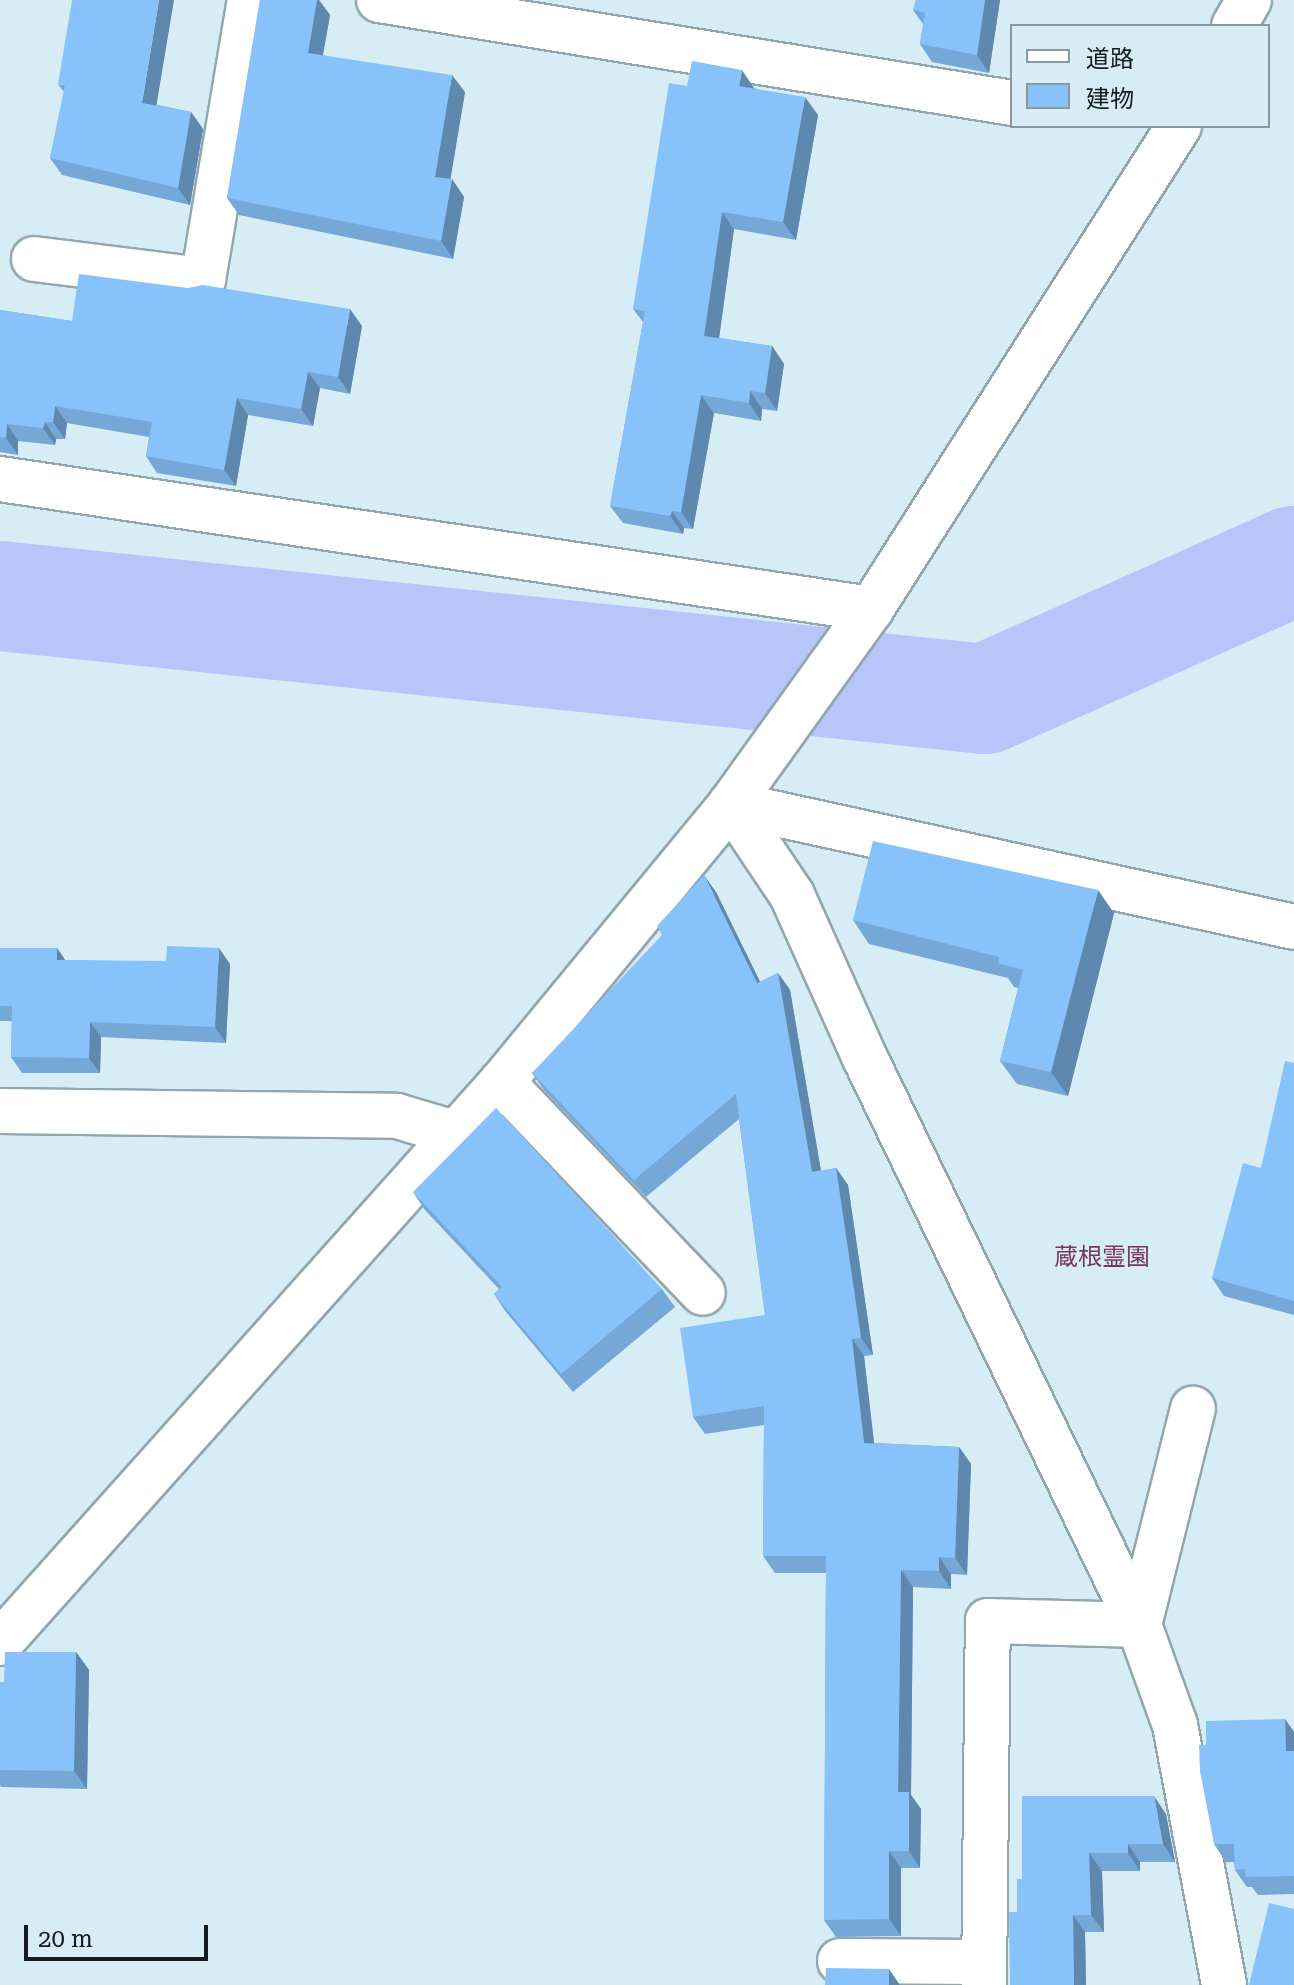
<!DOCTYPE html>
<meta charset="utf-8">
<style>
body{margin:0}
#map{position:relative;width:1294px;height:1985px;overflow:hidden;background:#d7edf6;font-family:"Roboto Serif","Noto Sans JP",serif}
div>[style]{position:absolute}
.river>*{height:110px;margin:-55px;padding:0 55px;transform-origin:55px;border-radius:55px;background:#b7c6fa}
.roads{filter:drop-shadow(2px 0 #92a6ae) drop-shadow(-2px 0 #92a6ae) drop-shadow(0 2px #92a6ae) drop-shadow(0 -2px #92a6ae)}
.minor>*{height:44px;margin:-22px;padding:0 22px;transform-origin:22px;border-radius:22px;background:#fff}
.wall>*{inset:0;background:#75a7d7}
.shaded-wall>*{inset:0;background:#5f88af}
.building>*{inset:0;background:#88c2fa}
span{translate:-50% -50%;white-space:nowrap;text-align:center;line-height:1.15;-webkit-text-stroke:8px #d7edf6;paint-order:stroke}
.neighbourhood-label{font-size:24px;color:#77385d}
.legend{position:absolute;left:1010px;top:24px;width:260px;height:104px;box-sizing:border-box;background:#d7edf6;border:2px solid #8999a0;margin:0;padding:10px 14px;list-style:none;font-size:24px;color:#141c1f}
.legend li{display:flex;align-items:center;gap:16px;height:40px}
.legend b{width:40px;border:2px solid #8999a0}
.scale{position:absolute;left:24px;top:1925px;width:184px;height:36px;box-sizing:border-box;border:4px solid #141c1f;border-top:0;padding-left:10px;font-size:24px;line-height:28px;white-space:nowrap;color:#141c1f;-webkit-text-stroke:6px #d7edf6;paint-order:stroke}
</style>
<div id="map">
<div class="river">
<i style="left:0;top:596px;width:990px;rotate:5.97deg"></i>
<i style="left:985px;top:699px;width:338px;rotate:-24.1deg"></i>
</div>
<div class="roads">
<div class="minor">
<i style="left:379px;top:0;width:641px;rotate:9.24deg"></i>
<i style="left:1234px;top:26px;width:30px;rotate:-60deg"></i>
<i style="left:34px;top:259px;width:170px;rotate:7.1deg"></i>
<i style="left:203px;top:280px;width:284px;rotate:-80.5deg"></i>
<i style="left:0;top:479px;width:881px;rotate:8.49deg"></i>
<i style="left:731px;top:804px;width:110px;rotate:56.2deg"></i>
<i style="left:792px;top:895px;width:179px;rotate:65.9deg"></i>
<i style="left:865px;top:1058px;width:630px;rotate:64.21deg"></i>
<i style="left:1139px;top:1625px;width:106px;rotate:70.2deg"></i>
<i style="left:1175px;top:1725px;width:265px;rotate:79.3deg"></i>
<i style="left:731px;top:804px;width:576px;rotate:12.32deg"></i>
<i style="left:502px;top:1082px;width:291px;rotate:46.4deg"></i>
<i style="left:0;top:1111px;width:397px;rotate:0.7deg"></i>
<i style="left:397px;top:1116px;width:59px;rotate:16.6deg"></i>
<i style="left:0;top:1643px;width:753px;rotate:-48.18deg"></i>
<i style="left:502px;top:1082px;width:360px;rotate:-50.5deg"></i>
<i style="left:731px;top:804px;width:240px;rotate:-54.3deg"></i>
<i style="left:871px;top:609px;width:573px;rotate:-57.48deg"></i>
<i style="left:840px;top:1961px;width:144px;rotate:0.4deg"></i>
<i style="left:984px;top:1985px;width:364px;rotate:-89.4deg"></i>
<i style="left:988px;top:1621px;width:151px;rotate:1.5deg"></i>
<i style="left:1139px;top:1625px;width:223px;rotate:-76deg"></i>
</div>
</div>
<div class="wall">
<i style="clip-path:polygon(260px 0,319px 0,330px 15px,323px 55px,465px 92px,450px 179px,452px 179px,464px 197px,453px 259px,239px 215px,227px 198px)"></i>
<i style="clip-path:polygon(916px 0,1000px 0,989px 73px,932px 62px,920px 44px,923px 24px,913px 10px)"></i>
<i style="clip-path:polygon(58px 84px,191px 112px,203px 129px,190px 205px,62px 175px,50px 158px,64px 92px)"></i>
<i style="clip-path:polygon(687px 86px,754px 88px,818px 115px,796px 240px,734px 229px,719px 338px,772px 346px,784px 364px,777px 411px,762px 409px,761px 421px,714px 413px,693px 529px,684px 528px,683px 534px,623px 523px,610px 506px,643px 322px,633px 309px)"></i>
<i style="clip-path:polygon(0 310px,72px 321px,362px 326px,350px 394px,320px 388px,313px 426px,248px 415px,236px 486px,157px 473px,146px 456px,149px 437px,67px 423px,65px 439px,56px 439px,55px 445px,18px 441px,18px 455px,0 452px)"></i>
<i style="clip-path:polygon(716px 892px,760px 982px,778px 973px,790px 990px,821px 1171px,836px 1168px,848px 1185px,873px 1355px,864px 1356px,874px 1443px,959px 1447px,971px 1464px,967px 1575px,951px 1574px,951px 1589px,913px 1587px,911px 1795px,921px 1809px,920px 1868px,901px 1868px,901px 1936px,836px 1937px,824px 1920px,826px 1573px,775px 1573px,763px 1556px,764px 1425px,705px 1434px,693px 1417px,765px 1315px,739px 1119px,646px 1197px,544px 1090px,532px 1073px)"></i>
<i style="clip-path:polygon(1114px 913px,1068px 1096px,1017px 1084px,1000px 1061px,1018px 988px,1014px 987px,1008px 978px,869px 944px,853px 920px)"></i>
<i style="clip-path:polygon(0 948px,57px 948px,65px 960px,230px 964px,226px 1043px,101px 1037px,100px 1073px,22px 1073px,11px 1057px,12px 1021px,0 1021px)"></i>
<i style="clip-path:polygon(1294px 1063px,1294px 1315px,1224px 1296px,1212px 1278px,1261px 1168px)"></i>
<i style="clip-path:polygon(413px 1192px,662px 1289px,675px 1307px,573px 1392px,506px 1312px,494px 1294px,499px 1289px,425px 1210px)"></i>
<i style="clip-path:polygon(76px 1652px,89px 1670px,87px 1789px,1px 1787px,0 1785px,0 1682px,4px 1682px)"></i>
<i style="clip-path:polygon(1285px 1719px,1294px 1732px,1294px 1894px,1258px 1895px,1252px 1887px,1247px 1887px,1235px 1870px,1234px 1862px,1226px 1862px,1214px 1844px,1206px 1745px)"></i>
<i style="clip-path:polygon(1166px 1814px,1175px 1862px,1140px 1862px,1140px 1871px,1102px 1871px,1104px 1932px,1085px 1932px,1086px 1985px,1010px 1985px,1017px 1912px,1022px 1879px)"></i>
</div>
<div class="shaded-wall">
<i style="clip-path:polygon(159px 0,174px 0,154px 120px,142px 103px)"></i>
<i style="clip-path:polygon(317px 0,319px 0,330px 15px,320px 70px,308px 53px)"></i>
<i style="clip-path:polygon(985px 0,1000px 0,989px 73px,977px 55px)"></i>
<i style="clip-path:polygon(742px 70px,754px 88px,751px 103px,739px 86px)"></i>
<i style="clip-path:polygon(452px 75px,465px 92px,448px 194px,435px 177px)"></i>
<i style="clip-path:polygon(805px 97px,818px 115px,796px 240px,783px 222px)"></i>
<i style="clip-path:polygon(191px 112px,203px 129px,190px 205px,178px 188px)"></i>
<i style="clip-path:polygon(452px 179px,464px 197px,453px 259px,441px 241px)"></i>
<i style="clip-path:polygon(722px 212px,734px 229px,717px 353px,704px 336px)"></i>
<i style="clip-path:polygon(350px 309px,362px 326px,350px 394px,338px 377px)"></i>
<i style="clip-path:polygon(772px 346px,784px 364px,777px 411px,765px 393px)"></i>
<i style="clip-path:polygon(308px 372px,320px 388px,313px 426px,301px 409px)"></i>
<i style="clip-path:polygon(750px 391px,762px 409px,761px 421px,749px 403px)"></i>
<i style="clip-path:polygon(701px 395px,714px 413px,693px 529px,681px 512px)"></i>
<i style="clip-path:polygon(237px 398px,248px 415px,236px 486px,224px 470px)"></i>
<i style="clip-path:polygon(55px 406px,67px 423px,65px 439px,53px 422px)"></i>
<i style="clip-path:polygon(45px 422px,56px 439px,55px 445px,43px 428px)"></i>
<i style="clip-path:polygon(7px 424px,18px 441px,18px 455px,6px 438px)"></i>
<i style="clip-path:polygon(672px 511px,684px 528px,683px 534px,670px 516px)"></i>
<i style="clip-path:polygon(704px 875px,716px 892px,769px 1000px,757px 983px)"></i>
<i style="clip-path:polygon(1098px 890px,1114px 913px,1068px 1096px,1051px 1072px)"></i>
<i style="clip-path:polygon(57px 948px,68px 964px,57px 960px)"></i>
<i style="clip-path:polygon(219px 948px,230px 964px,226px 1043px,215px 1027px)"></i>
<i style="clip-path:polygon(778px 973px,790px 990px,824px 1189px,812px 1172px)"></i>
<i style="clip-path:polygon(90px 1022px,101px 1037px,100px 1073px,89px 1058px)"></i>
<i style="clip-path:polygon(836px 1168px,848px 1185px,873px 1355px,861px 1338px)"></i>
<i style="clip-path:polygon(852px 1339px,864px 1356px,876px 1460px,864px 1443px)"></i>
<i style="clip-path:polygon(959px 1447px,971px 1464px,967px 1575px,955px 1558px)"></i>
<i style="clip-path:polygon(939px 1557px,951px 1574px,951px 1589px,939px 1571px)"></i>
<i style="clip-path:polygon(901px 1570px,913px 1587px,911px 1795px,921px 1809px,920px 1868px,909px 1851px,898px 1792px)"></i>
<i style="clip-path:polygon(76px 1652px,89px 1670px,87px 1789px,74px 1771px)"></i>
<i style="clip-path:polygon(1285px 1719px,1294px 1732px,1294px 1763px,1286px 1751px)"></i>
<i style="clip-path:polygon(1154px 1796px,1166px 1814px,1175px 1862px,1163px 1844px)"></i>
<i style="clip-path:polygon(1128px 1844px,1140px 1862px,1140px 1871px,1128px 1853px)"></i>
<i style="clip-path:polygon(889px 1851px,901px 1868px,901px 1936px,889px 1919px)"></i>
<i style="clip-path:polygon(1089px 1853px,1102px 1871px,1104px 1932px,1091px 1915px)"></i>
<i style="clip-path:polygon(1073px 1915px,1085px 1932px,1086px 1985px,1074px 1985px)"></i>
<i style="clip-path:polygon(889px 1969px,900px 1985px,889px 1985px)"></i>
</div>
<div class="building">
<i style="clip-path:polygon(72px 0,159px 0,142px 103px,191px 112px,178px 188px,50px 158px,65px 85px,58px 84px)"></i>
<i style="clip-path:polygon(260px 0,317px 0,308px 53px,452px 75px,435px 177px,452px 179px,441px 241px,227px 198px)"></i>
<i style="clip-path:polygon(916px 0,985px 0,977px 55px,920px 44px,925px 13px,913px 10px)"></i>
<i style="clip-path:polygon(692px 61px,742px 70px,739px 86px,805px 97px,783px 222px,722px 212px,704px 336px,772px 346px,765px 393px,750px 391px,749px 403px,701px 395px,681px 512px,672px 511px,670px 516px,610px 506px,645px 311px,633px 309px,669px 83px,687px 86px)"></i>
<i style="clip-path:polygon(79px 274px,188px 288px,203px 285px,350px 309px,338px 377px,308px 372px,301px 409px,237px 398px,224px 470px,146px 456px,152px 422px,55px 406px,53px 422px,45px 422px,43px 428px,7px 424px,6px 438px,0 437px,0 310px,72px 321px)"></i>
<i style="clip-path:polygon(873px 841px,1098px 890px,1051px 1072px,1000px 1061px,1023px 970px,998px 963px,999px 957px,853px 920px)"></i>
<i style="clip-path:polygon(704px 875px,757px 983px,778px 973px,812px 1172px,836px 1168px,861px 1338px,852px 1339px,864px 1443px,959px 1447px,955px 1558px,939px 1557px,939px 1571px,901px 1570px,898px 1792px,909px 1792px,909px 1851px,889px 1851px,889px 1919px,824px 1920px,826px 1556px,763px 1556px,764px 1406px,693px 1417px,680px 1328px,765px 1315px,736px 1094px,634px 1180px,532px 1073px,662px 935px,657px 926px)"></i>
<i style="clip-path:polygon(167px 946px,219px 948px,215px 1027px,90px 1022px,89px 1058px,11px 1057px,12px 1006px,0 1006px,0 948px,57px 948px,57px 960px,166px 961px)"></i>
<i style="clip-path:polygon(1285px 1061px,1294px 1063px,1294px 1301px,1212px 1278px,1243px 1163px,1261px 1168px)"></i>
<i style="clip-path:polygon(496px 1108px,662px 1289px,561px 1374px,494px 1294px,502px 1287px,413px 1192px)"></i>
<i style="clip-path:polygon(5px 1652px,76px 1652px,74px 1771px,0 1770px,0 1682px,4px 1682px)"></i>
<i style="clip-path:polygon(1285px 1719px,1286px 1751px,1294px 1751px,1294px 1876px,1245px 1877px,1245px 1869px,1235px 1870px,1234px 1844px,1214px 1844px,1200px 1771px,1199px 1745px,1206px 1745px,1206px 1721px)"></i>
<i style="clip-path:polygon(1022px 1796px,1154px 1796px,1163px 1844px,1128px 1844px,1128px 1853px,1089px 1853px,1091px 1915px,1073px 1915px,1074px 1985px,1010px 1985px,1009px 1912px,1017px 1912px,1017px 1879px,1022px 1879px)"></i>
<i style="clip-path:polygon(1269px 1903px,1294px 1909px,1294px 1985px,1249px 1985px)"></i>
<i style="clip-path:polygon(826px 1968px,889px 1969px,889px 1985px,825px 1985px)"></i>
</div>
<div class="neighbourhood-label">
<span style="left:1102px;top:1258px">蔵根霊園</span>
</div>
<ul class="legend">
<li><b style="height:10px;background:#fff"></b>道路</li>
<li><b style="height:22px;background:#88c2fa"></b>建物</li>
</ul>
<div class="scale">20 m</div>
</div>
